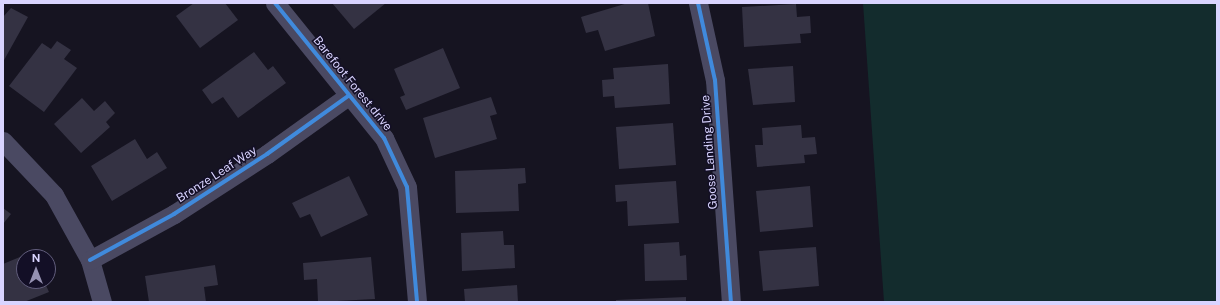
<!DOCTYPE html>
<style>
body{margin:0}
#map{position:relative;width:1220px;height:305px;overflow:hidden;background:#161421;font-family:"Public Sans",sans-serif}
div>[style]{position:absolute}
.green>*{inset:0;background:#132c2d}
.building>*{inset:0;background:#343243}
.minor>*{height:19px;margin:-9.5px;padding:0 9.5px;transform-origin:9.5px;border-radius:9.5px;background:#4a4962}
.cycleway>*{height:4px;margin:-2px;padding:0 2px;transform-origin:2px;border-radius:2px;background:#408adc}
span{translate:-50% -50%;white-space:nowrap;text-align:center;line-height:1.15;-webkit-text-stroke:3px #130f26;paint-order:stroke}
.street-label{font-size:12px;color:#d9d4ff}
.frame{position:absolute;inset:0;border:4px solid #d9d4ff;pointer-events:none}
.north{position:absolute;left:16px;top:249px;width:40px;height:40px;box-sizing:border-box;background:#130f26;border:1px solid #625e7d;border-radius:50%;rotate:0deg;font-size:11px;font-weight:700;line-height:16px;text-align:center;color:#d9d4ff}
.north::after{content:'';display:block;margin:auto;width:14px;height:18px;background:#9591b1;clip-path:polygon(50% 0,100% 100%,50% 72%,0 100%)}
</style>
<div id="map">
<div class="green">
<i style="clip-path:polygon(863px 3px,1217px 3px,1217px 302px,884px 302px)"></i>
</div>
<div class="building">
<i style="clip-path:polygon(194px 3px,225px 3px,238px 20px,200px 48px,176px 16px)"></i>
<i style="clip-path:polygon(332px 3px,386px 3px,354px 29px)"></i>
<i style="clip-path:polygon(628px 3px,648px 3px,655px 36px,605px 51px,598px 30px,586px 33px,581px 17px)"></i>
<i style="clip-path:polygon(796px 4px,797px 17px,810px 16px,811px 33px,800px 34px,801px 43px,744px 47px,742px 7px)"></i>
<i style="clip-path:polygon(11px 8px,28px 17px,3px 62px,3px 17px)"></i>
<i style="clip-path:polygon(57px 41px,71px 50px,64px 59px,77px 68px,44px 112px,9px 86px,42px 43px,51px 49px)"></i>
<i style="clip-path:polygon(443px 48px,460px 88px,406px 110px,400px 97px,405px 95px,394px 69px)"></i>
<i style="clip-path:polygon(254px 52px,268px 70px,273px 66px,286px 83px,238px 118px,223px 97px,212px 104px,202px 90px)"></i>
<i style="clip-path:polygon(668px 64px,670px 104px,615px 108px,614px 96px,603px 97px,602px 80px,614px 79px,613px 68px)"></i>
<i style="clip-path:polygon(793px 66px,795px 102px,753px 105px,748px 69px)"></i>
<i style="clip-path:polygon(491px 97px,497px 114px,490px 116px,497px 139px,435px 158px,423px 118px)"></i>
<i style="clip-path:polygon(82px 98px,94px 111px,105px 101px,115px 113px,106px 122px,110px 127px,81px 153px,54px 124px)"></i>
<i style="clip-path:polygon(673px 123px,676px 165px,619px 169px,616px 127px)"></i>
<i style="clip-path:polygon(801px 125px,802px 138px,815px 137px,817px 154px,804px 155px,805px 163px,757px 167px,755px 145px,763px 145px,762px 128px)"></i>
<i style="clip-path:polygon(135px 139px,147px 159px,157px 152px,167px 168px,112px 201px,91px 166px)"></i>
<i style="clip-path:polygon(525px 168px,526px 183px,518px 184px,519px 211px,456px 213px,455px 171px)"></i>
<i style="clip-path:polygon(349px 176px,368px 215px,321px 237px,310px 214px,300px 218px,292px 203px)"></i>
<i style="clip-path:polygon(676px 181px,679px 223px,628px 226px,627px 201px,616px 202px,615px 185px)"></i>
<i style="clip-path:polygon(810px 186px,813px 227px,760px 232px,756px 191px)"></i>
<i style="clip-path:polygon(3px 208px,11px 214px,3px 224px)"></i>
<i style="clip-path:polygon(503px 231px,504px 245px,514px 245px,515px 268px,462px 271px,461px 233px)"></i>
<i style="clip-path:polygon(679px 242px,680px 256px,686px 255px,687px 280px,645px 281px,644px 244px)"></i>
<i style="clip-path:polygon(816px 247px,819px 286px,763px 291px,759px 251px)"></i>
<i style="clip-path:polygon(32px 252px,34px 257px,24px 257px,24px 281px,44px 281px,49px 292px,24px 302px,3px 302px,3px 264px)"></i>
<i style="clip-path:polygon(371px 257px,375px 299px,318px 302px,317px 279px,304px 280px,303px 263px)"></i>
<i style="clip-path:polygon(215px 265px,218px 285px,204px 287px,206px 302px,149px 302px,145px 276px)"></i>
<i style="clip-path:polygon(517px 285px,518px 302px,465px 302px,464px 289px)"></i>
<i style="clip-path:polygon(686px 297px,686px 302px,616px 302px,616px 300px)"></i>
</div>
<div class="minor">
<i style="left:275px;top:3px;width:174px;rotate:51.1deg"></i>
<i style="left:384px;top:138px;width:54px;rotate:64.9deg"></i>
<i style="left:407px;top:187px;width:115px;rotate:85deg"></i>
<i style="left:698px;top:3px;width:79px;rotate:77.6deg"></i>
<i style="left:715px;top:80px;width:223px;rotate:85.9deg"></i>
<i style="left:3px;top:141px;width:74px;rotate:46.6deg"></i>
<i style="left:54px;top:195px;width:74px;rotate:61deg"></i>
<i style="left:90px;top:260px;width:44px;rotate:74.1deg"></i>
<i style="left:90px;top:260px;width:96px;rotate:-28.7deg"></i>
<i style="left:174px;top:214px;width:111px;rotate:-32.8deg"></i>
<i style="left:267px;top:154px;width:100px;rotate:-35.6deg"></i>
</div>
<div class="cycleway">
<i style="left:275px;top:3px;width:174px;rotate:51.1deg"></i>
<i style="left:384px;top:138px;width:54px;rotate:64.9deg"></i>
<i style="left:407px;top:187px;width:115px;rotate:85deg"></i>
<i style="left:698px;top:3px;width:79px;rotate:77.6deg"></i>
<i style="left:715px;top:80px;width:223px;rotate:85.9deg"></i>
<i style="left:90px;top:260px;width:96px;rotate:-28.7deg"></i>
<i style="left:174px;top:214px;width:111px;rotate:-32.8deg"></i>
<i style="left:267px;top:154px;width:100px;rotate:-35.6deg"></i>
</div>
<div class="street-label">
<span style="left:352px;top:84px;rotate:51deg">Barefoot Forest drive</span>
<span style="left:710px;top:152px;rotate:-94deg">Goose Landing Drive</span>
<span style="left:217px;top:175px;rotate:-33deg">Bronze Leaf Way</span>
</div>
<div class="frame"></div>
<div class="north">N</div>
</div>
